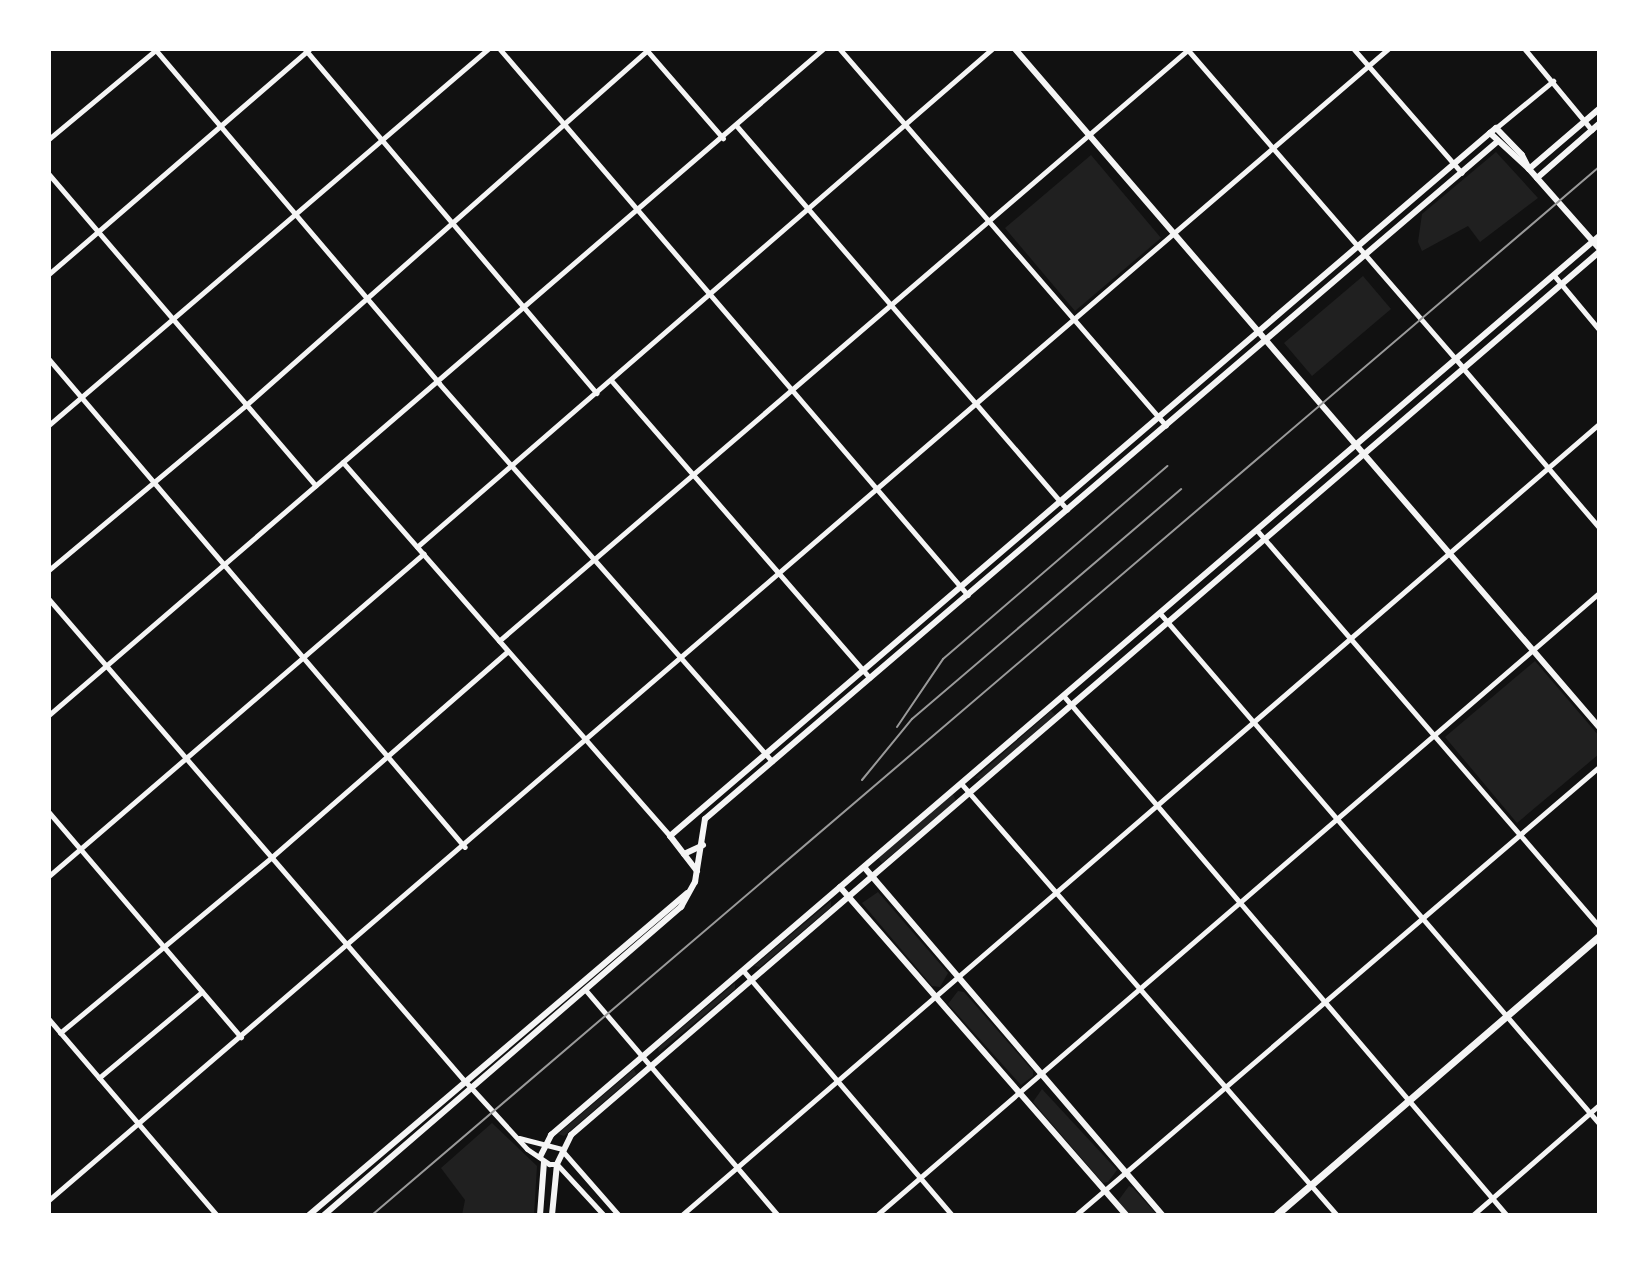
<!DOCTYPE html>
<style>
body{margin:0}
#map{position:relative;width:1648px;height:1264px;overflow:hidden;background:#111;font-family:"Noto Sans",sans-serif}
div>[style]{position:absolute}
.green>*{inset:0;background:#202020}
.minor>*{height:4.5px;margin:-2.25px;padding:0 2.25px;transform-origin:2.25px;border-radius:2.25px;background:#f5f5f5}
.tertiary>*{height:5px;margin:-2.5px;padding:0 2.5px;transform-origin:2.5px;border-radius:2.5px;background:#f5f5f5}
.secondary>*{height:6px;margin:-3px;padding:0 3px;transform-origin:3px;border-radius:3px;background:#f5f5f5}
.primary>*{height:7px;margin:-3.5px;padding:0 3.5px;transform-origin:3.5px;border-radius:3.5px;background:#f5f5f5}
.rail>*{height:2px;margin:-1px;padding:0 1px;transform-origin:1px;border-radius:1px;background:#9a9a9a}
span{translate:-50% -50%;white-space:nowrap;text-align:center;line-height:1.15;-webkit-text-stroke:5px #fff;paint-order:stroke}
.frame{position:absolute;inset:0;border:51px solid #fff;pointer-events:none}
</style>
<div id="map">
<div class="green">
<i style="clip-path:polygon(1496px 152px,1538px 198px,1480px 242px,1468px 226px,1422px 251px,1418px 242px,1422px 214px)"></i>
<i style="clip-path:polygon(1091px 155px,1161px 238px,1075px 311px,1005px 228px)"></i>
<i style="clip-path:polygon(1363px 276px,1391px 309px,1312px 376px,1284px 343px)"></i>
<i style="clip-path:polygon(1535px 661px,1599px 736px,1599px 754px,1517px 823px,1445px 737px)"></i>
<i style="clip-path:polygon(1051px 711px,1055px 715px,981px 779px,975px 778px)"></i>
<i style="clip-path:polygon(953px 794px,956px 801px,882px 863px,878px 858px)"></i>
<i style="clip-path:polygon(878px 892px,948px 973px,940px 987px,932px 986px,862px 903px)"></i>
<i style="clip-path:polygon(831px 901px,831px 907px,760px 967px,754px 966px)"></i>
<i style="clip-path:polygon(735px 983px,735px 989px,659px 1052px,658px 1048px)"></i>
<i style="clip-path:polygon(958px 991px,964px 992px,1033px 1071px,1033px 1076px,1021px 1085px,948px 1004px)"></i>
<i style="clip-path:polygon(634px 1069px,636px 1074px,564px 1136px,558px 1134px)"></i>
<i style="clip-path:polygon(1042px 1089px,1117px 1170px,1108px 1182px,1103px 1183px,1033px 1102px)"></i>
<i style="clip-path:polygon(492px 1123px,537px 1166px,534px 1215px,462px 1215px,465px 1200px,441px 1168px)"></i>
<i style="clip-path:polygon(1129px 1186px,1133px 1188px,1157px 1215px,1130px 1215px,1118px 1201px)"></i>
</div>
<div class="minor">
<i style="left:305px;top:49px;width:451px;rotate:49.7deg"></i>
<i style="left:500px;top:49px;width:719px;rotate:49.4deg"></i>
<i style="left:646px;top:49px;width:118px;rotate:49.1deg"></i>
<i style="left:840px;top:49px;width:498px;rotate:49.1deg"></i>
<i style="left:1354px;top:49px;width:164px;rotate:48.9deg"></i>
<i style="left:1525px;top:49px;width:105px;rotate:50.4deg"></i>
<i style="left:156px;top:50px;width:437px;rotate:49.6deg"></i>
<i style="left:439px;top:383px;width:504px;rotate:48.62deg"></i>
<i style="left:737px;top:126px;width:506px;rotate:49.25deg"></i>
<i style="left:1496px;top:128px;width:74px;rotate:-39.5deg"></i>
<i style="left:49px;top:139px;width:139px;rotate:-39.8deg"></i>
<i style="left:49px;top:174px;width:410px;rotate:49.4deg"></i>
<i style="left:49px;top:274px;width:345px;rotate:-40.8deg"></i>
<i style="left:1554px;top:275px;width:70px;rotate:50.2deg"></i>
<i style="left:49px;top:359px;width:641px;rotate:49.55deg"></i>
<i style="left:1464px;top:369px;width:208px;rotate:49.5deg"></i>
<i style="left:612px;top:381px;width:393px;rotate:49deg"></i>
<i style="left:49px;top:425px;width:578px;rotate:-40.58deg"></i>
<i style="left:343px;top:462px;width:497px;rotate:48.8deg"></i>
<i style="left:1257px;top:530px;width:523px;rotate:49.18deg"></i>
<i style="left:417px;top:547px;width:761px;rotate:-40.9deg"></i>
<i style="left:49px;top:570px;width:256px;rotate:-39.9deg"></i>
<i style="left:245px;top:406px;width:539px;rotate:-41.47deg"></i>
<i style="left:49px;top:599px;width:635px;rotate:49.21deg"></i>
<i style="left:1160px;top:613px;width:673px;rotate:49.28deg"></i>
<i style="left:499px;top:641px;width:909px;rotate:-40.63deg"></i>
<i style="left:1064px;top:696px;width:682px;rotate:49.52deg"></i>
<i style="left:49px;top:715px;width:1021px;rotate:-40.71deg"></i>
<i style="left:961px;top:783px;width:573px;rotate:48.96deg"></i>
<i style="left:49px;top:812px;width:296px;rotate:49.5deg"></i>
<i style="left:49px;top:876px;width:494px;rotate:-40.7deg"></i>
<i style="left:743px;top:970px;width:322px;rotate:49.5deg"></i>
<i style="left:585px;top:989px;width:297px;rotate:49.5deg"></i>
<i style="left:49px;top:1019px;width:258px;rotate:49.4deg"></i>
<i style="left:60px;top:1033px;width:276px;rotate:-39.7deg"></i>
<i style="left:272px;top:857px;width:312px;rotate:-41.1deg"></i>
<i style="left:99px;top:1078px;width:134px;rotate:-39.9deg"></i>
<i style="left:562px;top:1150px;width:86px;rotate:48.8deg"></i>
<i style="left:557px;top:1164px;width:69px;rotate:47.3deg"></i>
<i style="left:49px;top:1200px;width:1766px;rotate:-40.68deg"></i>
<i style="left:682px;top:1215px;width:1211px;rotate:-40.78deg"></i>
<i style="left:877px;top:1215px;width:953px;rotate:-40.74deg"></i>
<i style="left:1076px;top:1215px;width:689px;rotate:-40.58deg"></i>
<i style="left:1473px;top:1215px;width:167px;rotate:-41.1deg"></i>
</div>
<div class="tertiary">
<i style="left:1187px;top:49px;width:423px;rotate:49.1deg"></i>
<i style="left:464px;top:1080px;width:93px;rotate:47.6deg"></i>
<i style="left:527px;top:1149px;width:27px;rotate:34deg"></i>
<i style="left:549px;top:1164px;width:8px"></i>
<i style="left:519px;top:1138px;width:44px;rotate:14.3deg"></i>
</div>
<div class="secondary">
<i style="left:1015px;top:49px;width:895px;rotate:49.26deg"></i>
<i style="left:1490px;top:133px;width:53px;rotate:42.7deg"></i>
<i style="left:1529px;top:169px;width:106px;rotate:48.5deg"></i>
<i style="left:1529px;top:169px;width:92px;rotate:-40.6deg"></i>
<i style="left:1537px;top:178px;width:82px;rotate:-41.1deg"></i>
<i style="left:684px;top:854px;width:21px;rotate:-25deg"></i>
<i style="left:864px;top:867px;width:458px;rotate:49.4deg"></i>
<i style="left:697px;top:871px;width:44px;rotate:-127.6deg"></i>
<i style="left:670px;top:836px;width:1080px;rotate:-40.61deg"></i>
<i style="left:1490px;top:133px;width:8px;rotate:-40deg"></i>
<i style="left:1496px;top:128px;width:37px;rotate:46deg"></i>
<i style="left:1522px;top:155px;width:16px;rotate:63deg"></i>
<i style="left:840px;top:887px;width:435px;rotate:48.9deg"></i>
<i style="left:540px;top:1157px;width:25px;rotate:-63deg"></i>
<i style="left:551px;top:1135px;width:1381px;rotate:-40.62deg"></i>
<i style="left:309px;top:1215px;width:497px;rotate:-40.4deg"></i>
<i style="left:324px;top:1215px;width:472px;rotate:-40.8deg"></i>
<i style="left:681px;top:907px;width:29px;rotate:-61deg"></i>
<i style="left:695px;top:882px;width:64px;rotate:-81deg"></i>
<i style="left:705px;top:819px;width:1043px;rotate:-40.53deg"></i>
<i style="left:540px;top:1215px;width:53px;rotate:-85.7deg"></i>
<i style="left:552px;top:1215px;width:51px;rotate:-84.4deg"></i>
<i style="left:557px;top:1164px;width:32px;rotate:-64deg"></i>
<i style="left:571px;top:1135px;width:1355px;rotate:-40.66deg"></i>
</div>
<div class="primary">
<i style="left:1276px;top:1215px;width:427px;rotate:-40.8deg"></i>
</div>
<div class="rail">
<i style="left:897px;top:727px;width:82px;rotate:-55.9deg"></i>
<i style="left:943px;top:659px;width:296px;rotate:-40.7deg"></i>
<i style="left:862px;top:780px;width:79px;rotate:-50.7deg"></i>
<i style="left:912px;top:719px;width:354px;rotate:-40.5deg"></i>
<i style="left:372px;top:1215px;width:1614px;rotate:-40.5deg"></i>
</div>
<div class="frame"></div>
</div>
